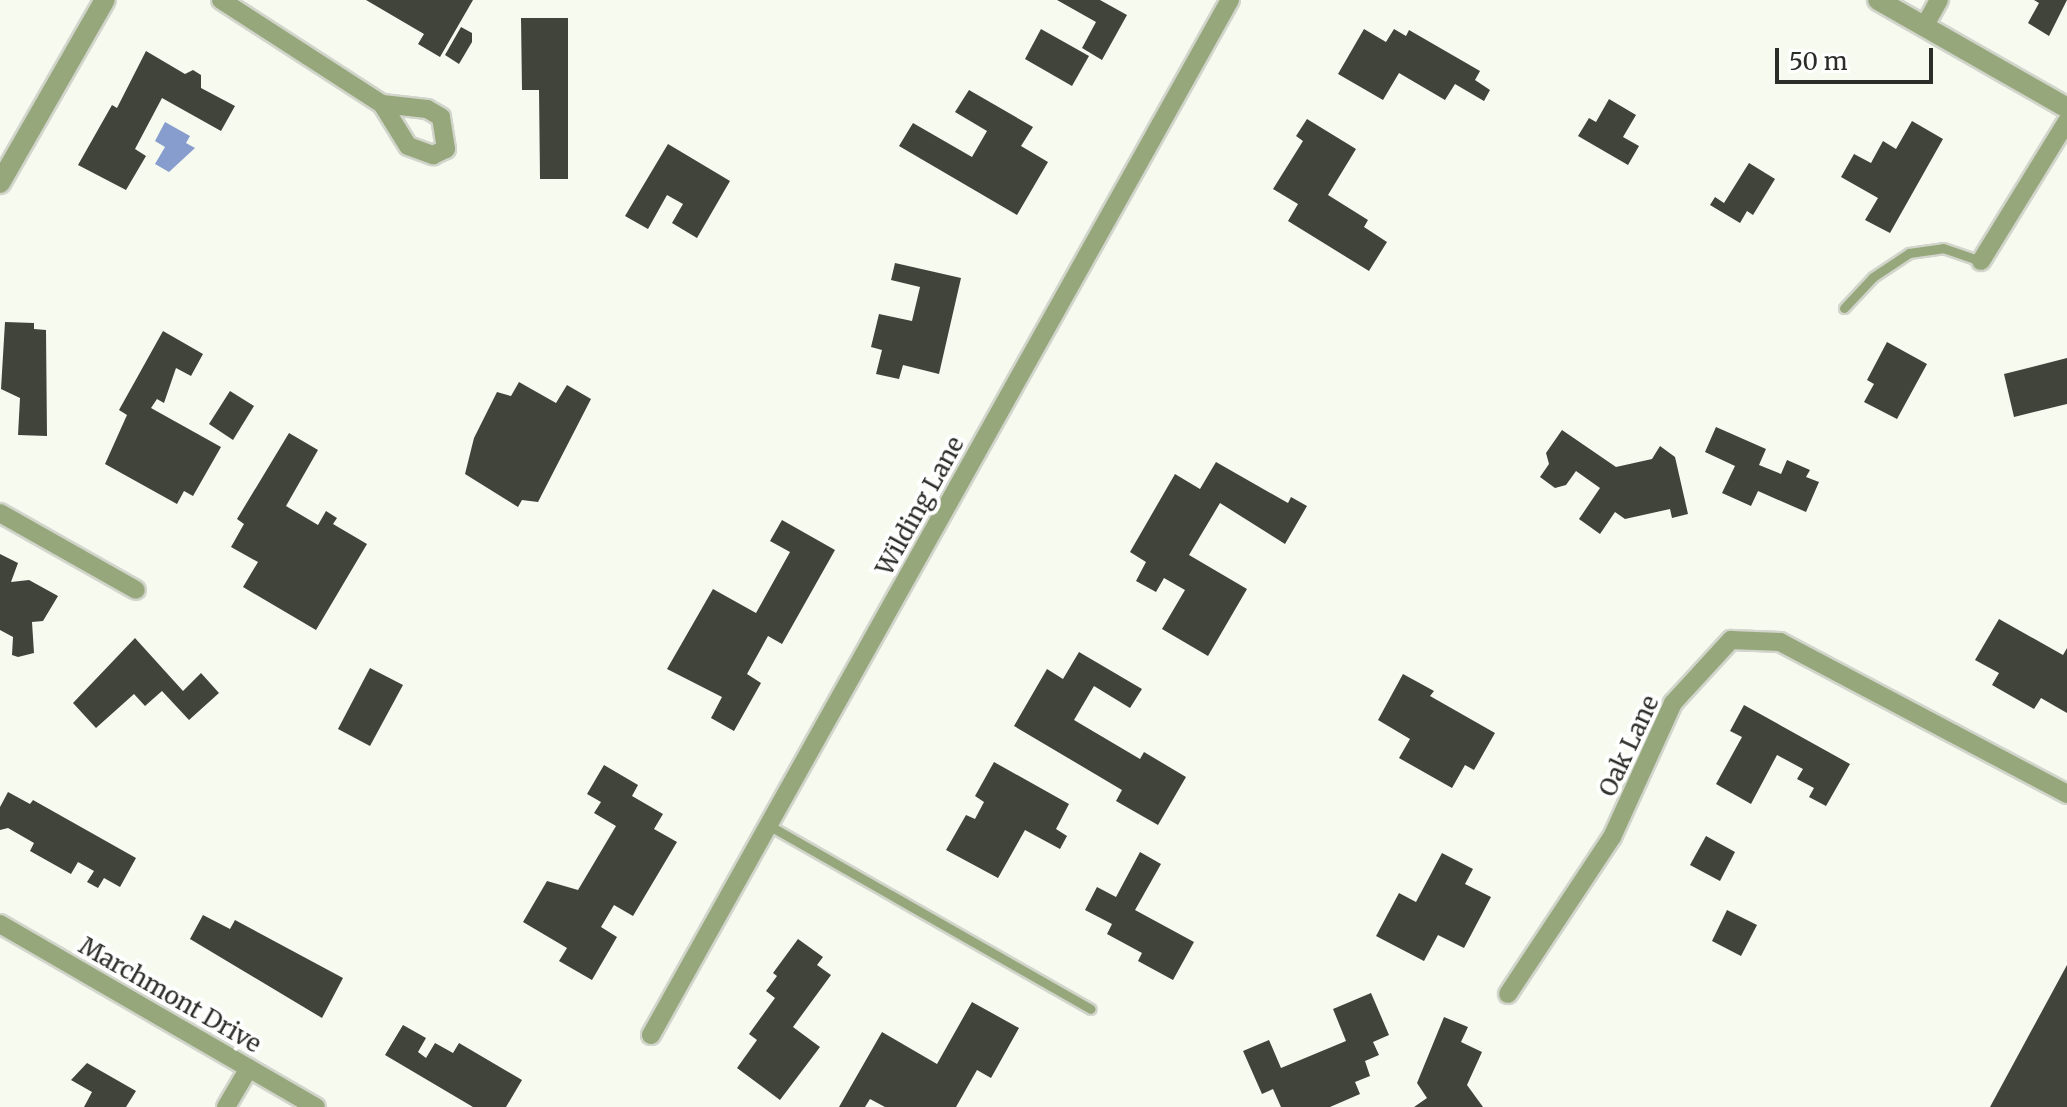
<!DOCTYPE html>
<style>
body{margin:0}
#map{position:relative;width:2067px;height:1107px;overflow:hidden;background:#f6faef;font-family:Merriweather,serif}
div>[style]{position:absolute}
.water>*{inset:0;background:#869dce}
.building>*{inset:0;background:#41443b}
.roads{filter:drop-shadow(2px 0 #d1d5cb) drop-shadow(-2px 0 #d1d5cb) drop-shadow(0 2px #d1d5cb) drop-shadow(0 -2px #d1d5cb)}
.service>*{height:9px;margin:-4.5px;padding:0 4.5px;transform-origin:4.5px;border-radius:4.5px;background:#97a77c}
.minor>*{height:18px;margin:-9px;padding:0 9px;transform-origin:9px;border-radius:9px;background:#97a77c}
.tertiary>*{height:20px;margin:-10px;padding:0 10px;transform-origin:10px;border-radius:10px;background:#97a77c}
span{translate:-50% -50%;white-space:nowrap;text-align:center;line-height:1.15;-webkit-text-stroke:8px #fff;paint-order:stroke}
.street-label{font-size:24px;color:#2b2d29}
.scale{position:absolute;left:1775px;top:48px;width:158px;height:36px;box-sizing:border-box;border:4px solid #2b2d29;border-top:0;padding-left:10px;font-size:24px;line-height:28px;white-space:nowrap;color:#2b2d29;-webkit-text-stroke:6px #fff;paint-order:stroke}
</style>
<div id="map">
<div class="water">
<i style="clip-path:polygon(165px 122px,190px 136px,186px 143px,195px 148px,169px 172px,155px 164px,165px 147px,155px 141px)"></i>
</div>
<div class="building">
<i style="clip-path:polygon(366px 0,473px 0,440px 57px,418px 44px,424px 34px)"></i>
<i style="clip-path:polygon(1057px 0,1100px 0,1127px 15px,1102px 60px,1082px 48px,1096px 22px)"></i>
<i style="clip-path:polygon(2034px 0,2067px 0,2049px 36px,2028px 23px,2039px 3px)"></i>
<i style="clip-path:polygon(521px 18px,568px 18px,568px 179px,540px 179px,539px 90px,522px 90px)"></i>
<i style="clip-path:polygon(461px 27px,472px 33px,472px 42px,459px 64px,445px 55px)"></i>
<i style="clip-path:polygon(1041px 29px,1089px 56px,1072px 86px,1025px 59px)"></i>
<i style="clip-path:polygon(1364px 29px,1386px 42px,1394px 29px,1406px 36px,1409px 30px,1480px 71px,1475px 80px,1490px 90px,1484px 101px,1455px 84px,1445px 100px,1399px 73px,1383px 100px,1338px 74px)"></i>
<i style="clip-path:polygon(146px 51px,185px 74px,193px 70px,201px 75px,201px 88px,235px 106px,221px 131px,162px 98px,135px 149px,146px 156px,126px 190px,78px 165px,112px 105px,117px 108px)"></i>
<i style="clip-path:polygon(969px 90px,1033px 127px,1021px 146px,1048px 162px,1017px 215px,899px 146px,913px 123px,972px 157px,987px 131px,955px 112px)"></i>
<i style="clip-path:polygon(1609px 99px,1636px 115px,1623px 137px,1639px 146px,1628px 165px,1578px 136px,1589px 118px,1596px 122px)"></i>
<i style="clip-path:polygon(1307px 119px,1356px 149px,1328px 195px,1368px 220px,1364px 227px,1387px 242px,1369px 271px,1288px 221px,1298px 204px,1273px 189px,1303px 141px,1296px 136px)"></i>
<i style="clip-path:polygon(1912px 121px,1943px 139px,1890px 233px,1865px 220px,1878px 198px,1841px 177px,1854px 154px,1871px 163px,1883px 141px,1896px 149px)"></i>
<i style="clip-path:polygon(668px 144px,730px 181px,697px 238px,672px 223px,683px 204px,667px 195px,648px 229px,625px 216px)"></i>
<i style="clip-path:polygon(1749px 163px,1775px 179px,1753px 215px,1747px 211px,1740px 223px,1710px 205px,1715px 197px,1724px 203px)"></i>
<i style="clip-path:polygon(895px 263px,961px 278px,939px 374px,903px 365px,899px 379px,876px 374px,882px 350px,871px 347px,879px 314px,912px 321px,920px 287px,891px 280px)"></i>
<i style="clip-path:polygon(5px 322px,34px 323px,34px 329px,46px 330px,47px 436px,18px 435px,20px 398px,1px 389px)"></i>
<i style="clip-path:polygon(163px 331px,203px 354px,191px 376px,176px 368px,164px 403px,157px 399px,151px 408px,221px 447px,193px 496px,184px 491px,177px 504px,105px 464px,127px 415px,119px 410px)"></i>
<i style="clip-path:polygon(1887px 342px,1927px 364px,1897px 419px,1864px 402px,1874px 384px,1867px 380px)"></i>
<i style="clip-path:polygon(2067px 358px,2067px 404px,2014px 417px,2004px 374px)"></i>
<i style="clip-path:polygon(519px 382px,556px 403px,567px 385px,591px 399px,538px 502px,522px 500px,518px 507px,465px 474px,474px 438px,497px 392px,511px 396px)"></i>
<i style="clip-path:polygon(230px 391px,254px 406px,233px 440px,209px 424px)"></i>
<i style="clip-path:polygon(1716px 427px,1766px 449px,1759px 465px,1781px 474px,1787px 460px,1810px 470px,1806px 477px,1819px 482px,1806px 512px,1758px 491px,1751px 506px,1722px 493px,1735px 466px,1705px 452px)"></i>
<i style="clip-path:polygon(1562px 430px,1616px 467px,1652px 459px,1660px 446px,1675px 457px,1688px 514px,1672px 518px,1670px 509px,1625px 519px,1615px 512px,1600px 534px,1579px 519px,1600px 488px,1576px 471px,1566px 485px,1555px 488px,1540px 477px,1549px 464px,1546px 453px)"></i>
<i style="clip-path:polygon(289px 433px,318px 450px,286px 506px,318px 525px,326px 511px,337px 518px,333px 524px,367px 544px,316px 630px,243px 587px,258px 562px,231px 547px,244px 524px,237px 519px)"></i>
<i style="clip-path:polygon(1216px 462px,1288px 503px,1291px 497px,1307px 506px,1285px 544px,1220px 503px,1189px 555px,1247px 589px,1208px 656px,1162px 629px,1185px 590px,1164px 578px,1156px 592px,1136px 581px,1146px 562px,1130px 552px,1175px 474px,1200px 489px)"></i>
<i style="clip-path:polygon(782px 520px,835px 550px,782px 644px,768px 636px,747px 674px,761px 683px,734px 731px,711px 718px,722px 697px,667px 669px,713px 589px,756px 613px,790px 552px,770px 541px)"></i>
<i style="clip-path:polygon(0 554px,18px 563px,11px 582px,29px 580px,58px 596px,43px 621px,32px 622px,34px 653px,18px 657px,12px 655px,13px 637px,0 630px)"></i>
<i style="clip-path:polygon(1999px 619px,2063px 655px,2067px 648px,2067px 713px,2041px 698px,2034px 709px,1992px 685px,1999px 673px,1975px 660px)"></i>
<i style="clip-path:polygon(135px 638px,183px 691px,201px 673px,219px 693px,189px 720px,162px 691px,145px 706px,134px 694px,96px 728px,73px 703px)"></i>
<i style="clip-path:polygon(1079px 652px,1142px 689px,1130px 708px,1094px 686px,1074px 720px,1140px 759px,1144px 752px,1186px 777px,1158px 825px,1116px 801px,1122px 790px,1014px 726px,1047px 669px,1063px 679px)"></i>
<i style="clip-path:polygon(370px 668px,403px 685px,370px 746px,338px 729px)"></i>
<i style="clip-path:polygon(1403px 674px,1434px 691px,1430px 696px,1495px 733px,1474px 770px,1465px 765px,1452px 788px,1399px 758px,1410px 739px,1378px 720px)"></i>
<i style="clip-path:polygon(1744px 705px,1850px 764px,1826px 806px,1809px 797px,1814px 788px,1797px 779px,1803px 769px,1777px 755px,1751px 804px,1716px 784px,1742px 737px,1730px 731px)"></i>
<i style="clip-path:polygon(994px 762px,1069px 804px,1056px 829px,1067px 836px,1060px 849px,1025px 830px,998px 878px,946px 850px,966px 815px,975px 819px,984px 802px,975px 796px)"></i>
<i style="clip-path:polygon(604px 765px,638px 785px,632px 796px,663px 814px,654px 829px,677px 842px,633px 916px,614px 905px,601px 927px,617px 937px,592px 980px,559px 961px,567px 948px,523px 922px,547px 881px,578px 890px,616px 826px,594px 813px,601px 802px,587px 794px)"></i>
<i style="clip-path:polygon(8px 792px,30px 804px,33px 800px,136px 858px,120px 887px,104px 878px,98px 888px,87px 882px,94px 871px,78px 862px,71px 874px,30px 851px,34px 843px,8px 828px,0 830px,0 807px)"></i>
<i style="clip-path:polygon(1706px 836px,1735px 852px,1720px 881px,1690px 865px)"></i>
<i style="clip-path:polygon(1140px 852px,1161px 864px,1135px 910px,1194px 942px,1173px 980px,1138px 961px,1142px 953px,1107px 934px,1112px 924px,1085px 910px,1097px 887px,1116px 897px)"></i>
<i style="clip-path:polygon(1442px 853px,1473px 869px,1465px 884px,1491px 897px,1464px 948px,1438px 935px,1424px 961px,1376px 936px,1399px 893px,1416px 902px)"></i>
<i style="clip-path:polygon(1727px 910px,1757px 925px,1741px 956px,1712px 941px)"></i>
<i style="clip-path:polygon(203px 915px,230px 929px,235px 920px,343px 978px,322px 1018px,190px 939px)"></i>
<i style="clip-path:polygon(798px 939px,823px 957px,817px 965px,831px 975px,793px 1027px,820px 1047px,780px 1100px,737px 1068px,757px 1040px,749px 1034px,775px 998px,766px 991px,777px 976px,773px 973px)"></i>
<i style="clip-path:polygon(2067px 965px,2067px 1107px,1990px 1107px)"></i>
<i style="clip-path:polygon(1371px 993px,1389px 1035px,1373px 1042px,1379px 1055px,1365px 1061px,1370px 1076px,1355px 1082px,1360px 1094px,1330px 1107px,1281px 1107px,1273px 1089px,1262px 1094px,1243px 1051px,1269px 1040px,1281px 1068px,1346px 1041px,1333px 1009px)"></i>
<i style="clip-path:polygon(972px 1002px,1019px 1028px,991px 1078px,977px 1070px,956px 1107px,885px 1107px,870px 1099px,865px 1107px,839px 1107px,882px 1032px,937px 1064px)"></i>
<i style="clip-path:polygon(1444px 1017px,1468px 1027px,1461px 1042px,1482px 1052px,1467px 1085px,1483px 1107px,1414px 1107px,1427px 1098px,1417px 1083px)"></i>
<i style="clip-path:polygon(403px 1025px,426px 1038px,418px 1052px,426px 1058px,435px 1043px,453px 1053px,459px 1043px,522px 1080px,506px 1107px,473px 1107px,385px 1055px)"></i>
<i style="clip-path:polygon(87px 1063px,136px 1091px,126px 1107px,84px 1107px,92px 1092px,71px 1080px)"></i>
</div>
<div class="roads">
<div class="service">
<i style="left:1844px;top:308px;width:42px;rotate:-46.9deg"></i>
<i style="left:1873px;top:277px;width:43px;rotate:-33.7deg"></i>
<i style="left:1909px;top:253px;width:34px;rotate:-8deg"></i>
<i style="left:1943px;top:248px;width:40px;rotate:18.9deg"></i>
<i style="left:770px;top:826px;width:369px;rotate:29.7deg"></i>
</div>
<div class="minor">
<i style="left:221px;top:0;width:192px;rotate:32.9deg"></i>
<i style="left:382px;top:104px;width:49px;rotate:58.2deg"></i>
<i style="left:408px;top:146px;width:27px;rotate:20deg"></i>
<i style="left:433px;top:155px;width:14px;rotate:-25deg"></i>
<i style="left:446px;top:149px;width:32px;rotate:-99deg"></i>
<i style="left:441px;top:117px;width:16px;rotate:-150deg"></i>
<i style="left:427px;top:109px;width:45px;rotate:-173.7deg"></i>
<i style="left:1924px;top:27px;width:31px;rotate:-61deg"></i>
<i style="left:1981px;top:261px;width:164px;rotate:-58.4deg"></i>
<i style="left:0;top:513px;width:156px;rotate:29.5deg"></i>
<i style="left:0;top:924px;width:365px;rotate:30.1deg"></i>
<i style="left:1508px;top:994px;width:188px;rotate:-56.5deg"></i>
<i style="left:1612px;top:837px;width:147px;rotate:-65.5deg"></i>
<i style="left:1673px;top:703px;width:86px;rotate:-47.4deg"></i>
<i style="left:1731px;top:640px;width:49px;rotate:2.3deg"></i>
<i style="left:1780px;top:642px;width:325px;rotate:27.9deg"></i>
<i style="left:651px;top:1035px;width:1186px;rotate:-60.78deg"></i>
<i style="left:226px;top:1107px;width:45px;rotate:-59.5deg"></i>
</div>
<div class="tertiary">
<i style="left:1878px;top:0;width:218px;rotate:29.7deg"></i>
<i style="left:0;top:183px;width:211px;rotate:-60.2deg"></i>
</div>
</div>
<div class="street-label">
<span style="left:920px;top:506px;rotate:-61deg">Wilding Lane</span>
<span style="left:1629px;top:746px;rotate:-65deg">Oak Lane</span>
<span style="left:170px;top:995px;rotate:30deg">Marchmont Drive</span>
</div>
<div class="scale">50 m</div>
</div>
